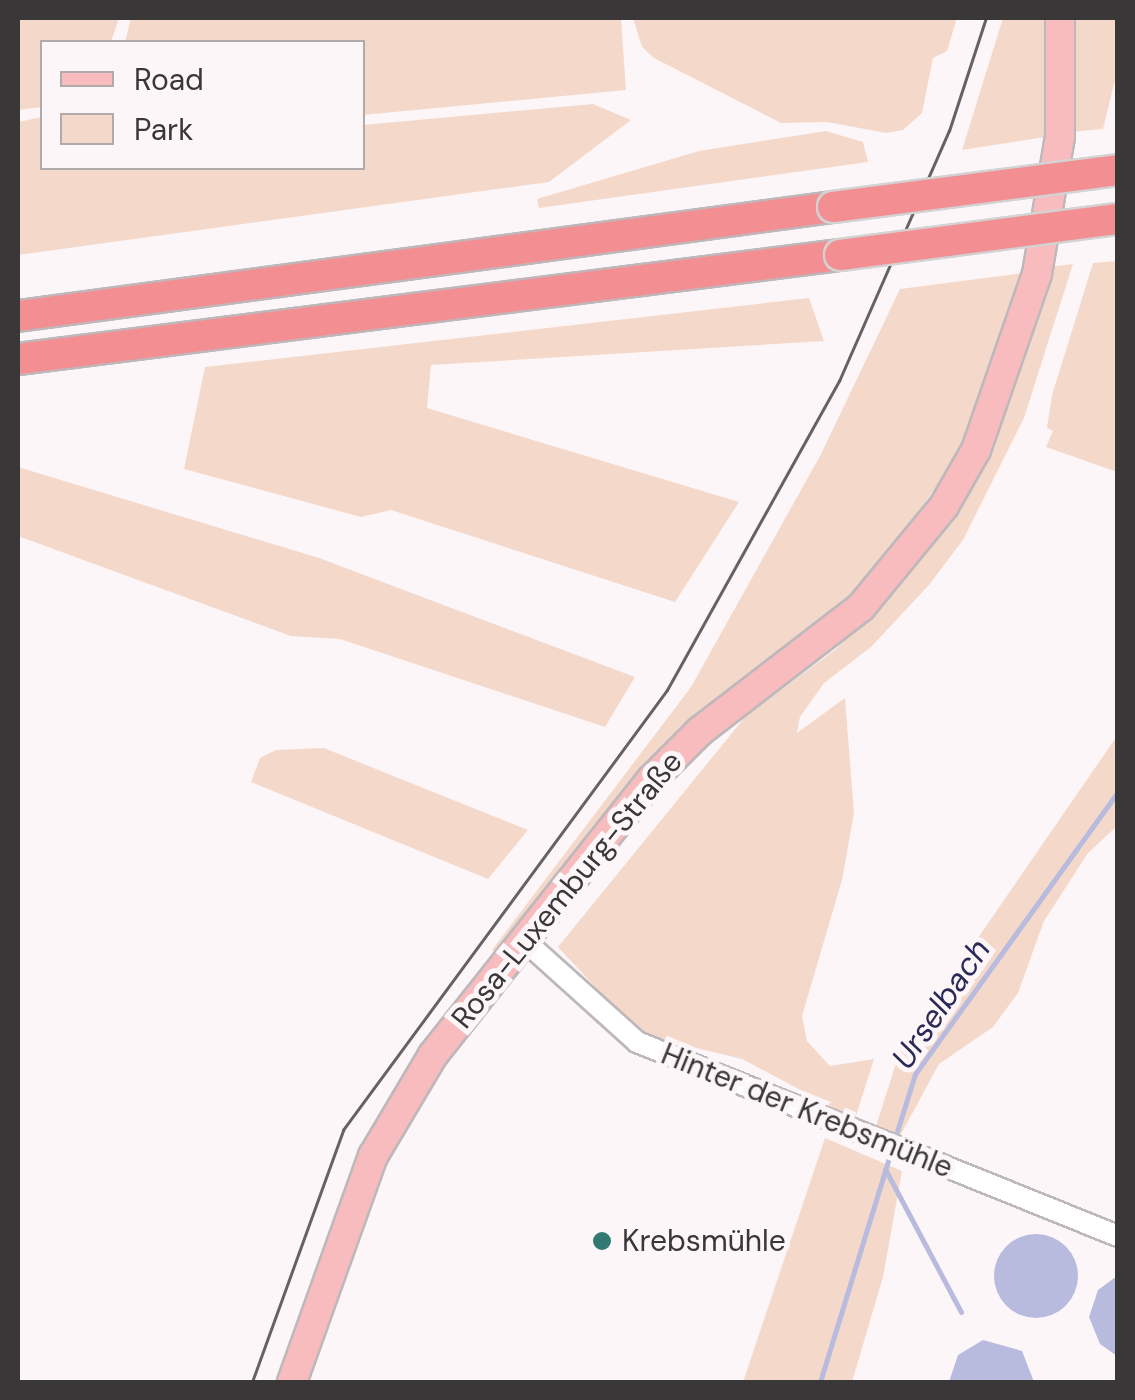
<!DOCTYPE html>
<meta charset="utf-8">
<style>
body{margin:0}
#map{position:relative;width:1135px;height:1400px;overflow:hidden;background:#fdf6f9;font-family:"DM Sans",sans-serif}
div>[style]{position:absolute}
.green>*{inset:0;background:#f4d9ca}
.water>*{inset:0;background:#b8bbde}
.round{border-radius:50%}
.stream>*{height:5px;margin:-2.5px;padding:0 2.5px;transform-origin:2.5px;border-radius:2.5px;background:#b8bbde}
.roads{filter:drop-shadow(2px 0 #beb8bb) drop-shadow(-2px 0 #beb8bb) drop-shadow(0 2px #beb8bb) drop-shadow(0 -2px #beb8bb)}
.minor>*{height:20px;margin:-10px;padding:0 10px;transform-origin:10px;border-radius:10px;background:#fff}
.major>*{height:28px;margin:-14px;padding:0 14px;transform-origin:14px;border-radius:14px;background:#f8bcbe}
.highway>*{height:30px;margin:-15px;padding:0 15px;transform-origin:15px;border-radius:15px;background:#f38f93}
.tram>*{height:2.5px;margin:-1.25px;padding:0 1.25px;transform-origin:1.25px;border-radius:1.25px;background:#656264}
.bridges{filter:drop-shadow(2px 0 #d3d3d3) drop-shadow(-2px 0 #d3d3d3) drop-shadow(0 2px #d3d3d3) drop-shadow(0 -2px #d3d3d3)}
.highway-bridge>*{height:30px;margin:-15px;padding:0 15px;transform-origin:15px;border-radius:15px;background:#f38f93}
.dots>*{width:28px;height:28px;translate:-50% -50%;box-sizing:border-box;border:5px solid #fdf6f9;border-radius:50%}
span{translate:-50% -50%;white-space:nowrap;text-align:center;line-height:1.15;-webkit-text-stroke:10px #fdf6f9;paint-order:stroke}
.street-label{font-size:30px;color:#393738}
.poi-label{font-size:30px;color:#393738}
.left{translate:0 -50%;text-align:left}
.water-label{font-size:32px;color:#2b2a57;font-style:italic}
.frame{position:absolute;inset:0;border:20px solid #393738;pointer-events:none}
.legend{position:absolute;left:40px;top:40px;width:325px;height:130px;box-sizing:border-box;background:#fdf6f9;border:2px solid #afaaac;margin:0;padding:12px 18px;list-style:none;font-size:30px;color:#393738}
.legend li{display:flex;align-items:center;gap:20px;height:50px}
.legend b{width:50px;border:2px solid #afaaac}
</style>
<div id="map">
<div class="green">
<i style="clip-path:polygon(18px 18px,119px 18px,111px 42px,42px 42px,42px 107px,18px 110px)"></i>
<i style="clip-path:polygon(131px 18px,621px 18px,626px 90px,363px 115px,362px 42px,125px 42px)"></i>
<i style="clip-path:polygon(633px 18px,957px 18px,947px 51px,933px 58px,922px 113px,903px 130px,886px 133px,827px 122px,781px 123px,654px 58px,642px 47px)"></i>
<i style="clip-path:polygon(1003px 18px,1045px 18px,1051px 24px,1045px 137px,962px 150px)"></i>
<i style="clip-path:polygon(1074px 18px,1117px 18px,1117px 72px,1103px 129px,1071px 132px)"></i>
<i style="clip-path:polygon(593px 104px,631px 120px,549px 182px,18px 255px,18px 122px,42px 117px,42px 168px,362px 168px,363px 125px)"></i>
<i style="clip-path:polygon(826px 131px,863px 142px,868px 162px,539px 208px,537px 199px,699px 151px)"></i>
<i style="clip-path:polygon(1117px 261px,1118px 261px,1117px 472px,1046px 447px,1053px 431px,1047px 428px,1052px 395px,1093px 263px)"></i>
<i style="clip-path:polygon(1073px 264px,1024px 418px,963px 540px,929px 585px,871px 647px,824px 683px,800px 717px,797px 733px,845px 698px,854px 813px,842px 880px,802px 1016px,807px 1041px,830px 1066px,874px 1059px,855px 1119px,742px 1059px,639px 1034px,558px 947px,745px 717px,836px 649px,916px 566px,988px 450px,1024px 359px,1048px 267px)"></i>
<i style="clip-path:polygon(1023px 273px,964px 446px,867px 587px,640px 772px,498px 954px,492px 950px,691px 687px,820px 456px,900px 289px)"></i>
<i style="clip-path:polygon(809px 298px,824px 341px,431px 365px,427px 408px,739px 502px,675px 602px,391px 510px,361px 517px,184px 469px,205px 367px)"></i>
<i style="clip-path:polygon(18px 467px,319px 558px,635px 677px,605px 727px,340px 639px,291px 636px,18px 536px)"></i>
<i style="clip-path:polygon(1117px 736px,1117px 826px,1088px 853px,1044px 921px,1018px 993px,993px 1027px,939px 1064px,900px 1136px,875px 1129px,900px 1051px)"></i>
<i style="clip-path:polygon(324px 748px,366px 765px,528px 830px,488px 879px,251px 782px,260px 758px,276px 750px)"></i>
<i style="clip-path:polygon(825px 1138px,902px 1171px,883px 1277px,852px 1382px,743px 1382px)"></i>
</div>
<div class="water">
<i class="round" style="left:994px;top:1234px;width:84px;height:84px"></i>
<i style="clip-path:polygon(1117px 1276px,1117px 1356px,1100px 1344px,1089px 1317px,1098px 1290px)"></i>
<i style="clip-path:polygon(983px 1340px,1022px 1351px,1034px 1382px,949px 1382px,958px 1355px)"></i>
</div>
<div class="stream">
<i style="left:894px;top:1141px;width:70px;rotate:-72.6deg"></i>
<i style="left:915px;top:1074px;width:347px;rotate:-54.3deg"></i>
<i style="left:885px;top:1169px;width:162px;rotate:62deg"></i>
<i style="left:820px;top:1382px;width:242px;rotate:-72.9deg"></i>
</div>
<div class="roads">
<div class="minor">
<i style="left:525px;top:941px;width:151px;rotate:42deg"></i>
<i style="left:637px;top:1042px;width:519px;rotate:21.97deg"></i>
</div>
<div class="major">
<i style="left:292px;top:1382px;width:240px;rotate:-70.3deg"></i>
<i style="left:373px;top:1156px;width:117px;rotate:-59.3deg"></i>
<i style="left:433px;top:1055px;width:352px;rotate:-51.6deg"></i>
<i style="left:652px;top:779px;width:68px;rotate:-45deg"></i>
<i style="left:700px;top:731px;width:203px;rotate:-37.6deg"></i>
<i style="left:861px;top:607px;width:131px;rotate:-50.6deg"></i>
<i style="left:944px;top:506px;width:64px;rotate:-60.3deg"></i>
<i style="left:976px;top:450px;width:186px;rotate:-70.9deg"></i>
<i style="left:1037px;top:274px;width:140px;rotate:-80.5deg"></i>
<i style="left:1060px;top:136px;width:118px;rotate:-90deg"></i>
</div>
<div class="highway">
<i style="left:18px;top:316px;width:822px;rotate:-7.62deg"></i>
<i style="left:18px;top:359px;width:829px;rotate:-7.21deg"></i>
</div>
</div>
<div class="tram">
<i style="left:252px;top:1382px;width:268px;rotate:-70.1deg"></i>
<i style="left:343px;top:1130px;width:546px;rotate:-53.63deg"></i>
<i style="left:667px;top:690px;width:354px;rotate:-60.9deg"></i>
<i style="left:839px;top:381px;width:273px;rotate:-66.3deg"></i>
<i style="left:949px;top:131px;width:119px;rotate:-71.9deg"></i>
</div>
<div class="bridges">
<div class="highway-bridge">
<i style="left:833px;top:207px;width:287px;rotate:-7.4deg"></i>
<i style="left:840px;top:255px;width:280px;rotate:-7.4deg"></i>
</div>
</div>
<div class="dots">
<i style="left:602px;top:1241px;background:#327972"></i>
</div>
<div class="street-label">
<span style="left:567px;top:890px;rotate:-51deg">Rosa-Luxemburg-Straße</span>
<span style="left:807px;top:1111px;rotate:22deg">Hinter der Krebsmühle</span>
</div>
<div class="poi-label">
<span class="left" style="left:622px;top:1241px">Krebsmühle</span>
</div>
<div class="water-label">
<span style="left:941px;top:1004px;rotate:-56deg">Urselbach</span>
</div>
<div class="frame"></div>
<ul class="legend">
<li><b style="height:12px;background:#f8bcbe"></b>Road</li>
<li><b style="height:28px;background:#f4d9ca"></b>Park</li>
</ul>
</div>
